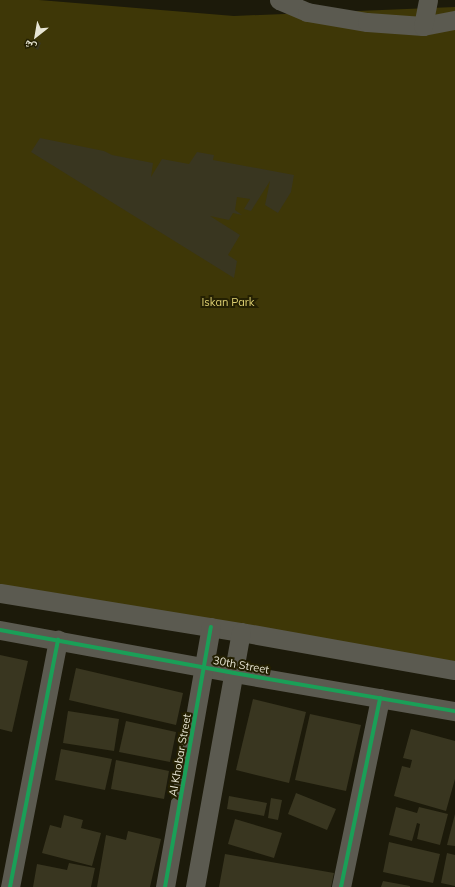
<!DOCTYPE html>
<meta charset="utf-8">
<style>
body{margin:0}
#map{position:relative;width:455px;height:887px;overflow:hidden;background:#1c1a0a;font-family:Mulish,"Noto Naskh Arabic",sans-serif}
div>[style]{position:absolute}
.green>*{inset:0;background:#3e3707}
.building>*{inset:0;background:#393620}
.minor>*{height:19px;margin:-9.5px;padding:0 9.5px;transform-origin:9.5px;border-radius:9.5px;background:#5b5a50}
.cycleway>*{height:4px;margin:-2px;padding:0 2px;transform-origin:2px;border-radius:2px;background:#1a9f57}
span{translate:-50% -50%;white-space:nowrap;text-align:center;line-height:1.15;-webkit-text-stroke:4px #242002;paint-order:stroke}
.park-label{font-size:11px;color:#dfd172}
.street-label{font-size:11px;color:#e8e6d5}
.north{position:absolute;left:16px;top:16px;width:40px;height:40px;-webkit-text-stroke:3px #242002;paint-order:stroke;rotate:211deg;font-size:11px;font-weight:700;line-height:16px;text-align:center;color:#e8e6d5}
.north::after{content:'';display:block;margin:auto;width:14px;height:18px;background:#e8e6d5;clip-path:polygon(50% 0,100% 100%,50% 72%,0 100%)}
</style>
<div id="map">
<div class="green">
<i style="clip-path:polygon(0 0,39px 0,234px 16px,455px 7px,455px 662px,0 587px)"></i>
</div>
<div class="building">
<i style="clip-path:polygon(34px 39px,41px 43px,38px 50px,31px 46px)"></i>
<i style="clip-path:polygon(40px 138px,104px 151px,112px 155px,153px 163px,151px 177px,162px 159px,189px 164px,197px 152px,214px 155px,213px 160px,294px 175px,291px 192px,278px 213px,265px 205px,270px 181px,251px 211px,244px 209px,250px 199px,237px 197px,235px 210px,242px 215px,233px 213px,229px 220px,210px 216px,240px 235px,228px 255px,237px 261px,234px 278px,31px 152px)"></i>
<i style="clip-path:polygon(0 655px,28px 661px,12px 732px,0 729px)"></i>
<i style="clip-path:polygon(76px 668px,183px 693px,176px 725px,69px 700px)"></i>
<i style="clip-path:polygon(253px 699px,306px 712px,289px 783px,236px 770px)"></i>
<i style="clip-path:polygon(68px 711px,119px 719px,114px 751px,63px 743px)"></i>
<i style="clip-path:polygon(310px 714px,361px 725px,346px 791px,295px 780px)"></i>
<i style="clip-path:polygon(126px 721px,176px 732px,170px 762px,119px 752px)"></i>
<i style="clip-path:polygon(411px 729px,455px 741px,455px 779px,446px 811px,394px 796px,402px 766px,410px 768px,412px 760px,403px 758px)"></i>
<i style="clip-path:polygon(61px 749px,112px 759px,105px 790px,55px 780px)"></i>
<i style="clip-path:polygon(116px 760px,169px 771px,164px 799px,111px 789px)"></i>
<i style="clip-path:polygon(296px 793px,336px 809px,327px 830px,288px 814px)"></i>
<i style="clip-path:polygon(229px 796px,267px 803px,264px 816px,227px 809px)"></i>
<i style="clip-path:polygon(271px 798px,282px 800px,278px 820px,268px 818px)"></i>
<i style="clip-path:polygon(396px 807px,417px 813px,419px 807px,448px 814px,440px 845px,417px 839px,420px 824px,417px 823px,412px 841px,389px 835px)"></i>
<i style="clip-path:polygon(455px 814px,455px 846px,447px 845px)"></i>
<i style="clip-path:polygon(64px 815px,83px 820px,81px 828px,101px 833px,92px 866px,42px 853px,50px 825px,61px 828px)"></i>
<i style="clip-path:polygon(235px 819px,282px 833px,274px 858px,228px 844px)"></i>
<i style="clip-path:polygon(128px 831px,161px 839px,150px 887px,97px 887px,106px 835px,126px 840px)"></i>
<i style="clip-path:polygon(389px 842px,440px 854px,433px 883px,383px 872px)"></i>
<i style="clip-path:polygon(447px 853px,455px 855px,455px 886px,441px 883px)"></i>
<i style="clip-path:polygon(225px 854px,334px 873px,331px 887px,219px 887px)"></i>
<i style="clip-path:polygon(69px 863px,95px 868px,91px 887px,33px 887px,37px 864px,67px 870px)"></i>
<i style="clip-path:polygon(383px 881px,410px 886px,410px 887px,381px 887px)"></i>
</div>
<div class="minor">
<i style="left:279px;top:0;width:30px;rotate:23deg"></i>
<i style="left:307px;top:12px;width:61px;rotate:9.5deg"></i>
<i style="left:367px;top:22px;width:56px;rotate:4.1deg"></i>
<i style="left:423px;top:26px;width:33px;rotate:-11deg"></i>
<i style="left:423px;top:26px;width:26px;rotate:-79deg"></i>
<i style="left:0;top:593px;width:244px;rotate:9.2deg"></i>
<i style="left:241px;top:632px;width:217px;rotate:10.1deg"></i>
<i style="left:0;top:630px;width:238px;rotate:10.4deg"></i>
<i style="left:234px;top:673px;width:224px;rotate:9.8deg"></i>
<i style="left:10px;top:887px;width:252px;rotate:-79deg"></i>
<i style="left:165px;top:887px;width:264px;rotate:-80deg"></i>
<i style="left:195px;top:887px;width:259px;rotate:-79.8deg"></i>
<i style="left:341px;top:887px;width:193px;rotate:-78.3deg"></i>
</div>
<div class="cycleway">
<i style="left:0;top:630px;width:238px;rotate:10.4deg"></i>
<i style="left:234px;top:673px;width:224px;rotate:9.8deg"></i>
<i style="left:10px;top:887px;width:252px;rotate:-79deg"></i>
<i style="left:165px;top:887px;width:264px;rotate:-80deg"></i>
<i style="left:341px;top:887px;width:193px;rotate:-78.3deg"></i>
</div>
<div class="park-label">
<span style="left:228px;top:302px">Iskan Park</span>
</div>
<div class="street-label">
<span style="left:241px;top:665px;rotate:10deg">30th Street</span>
<span style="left:180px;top:755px;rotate:-80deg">Al Khobar Street</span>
</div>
<div class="north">ش</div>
</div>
